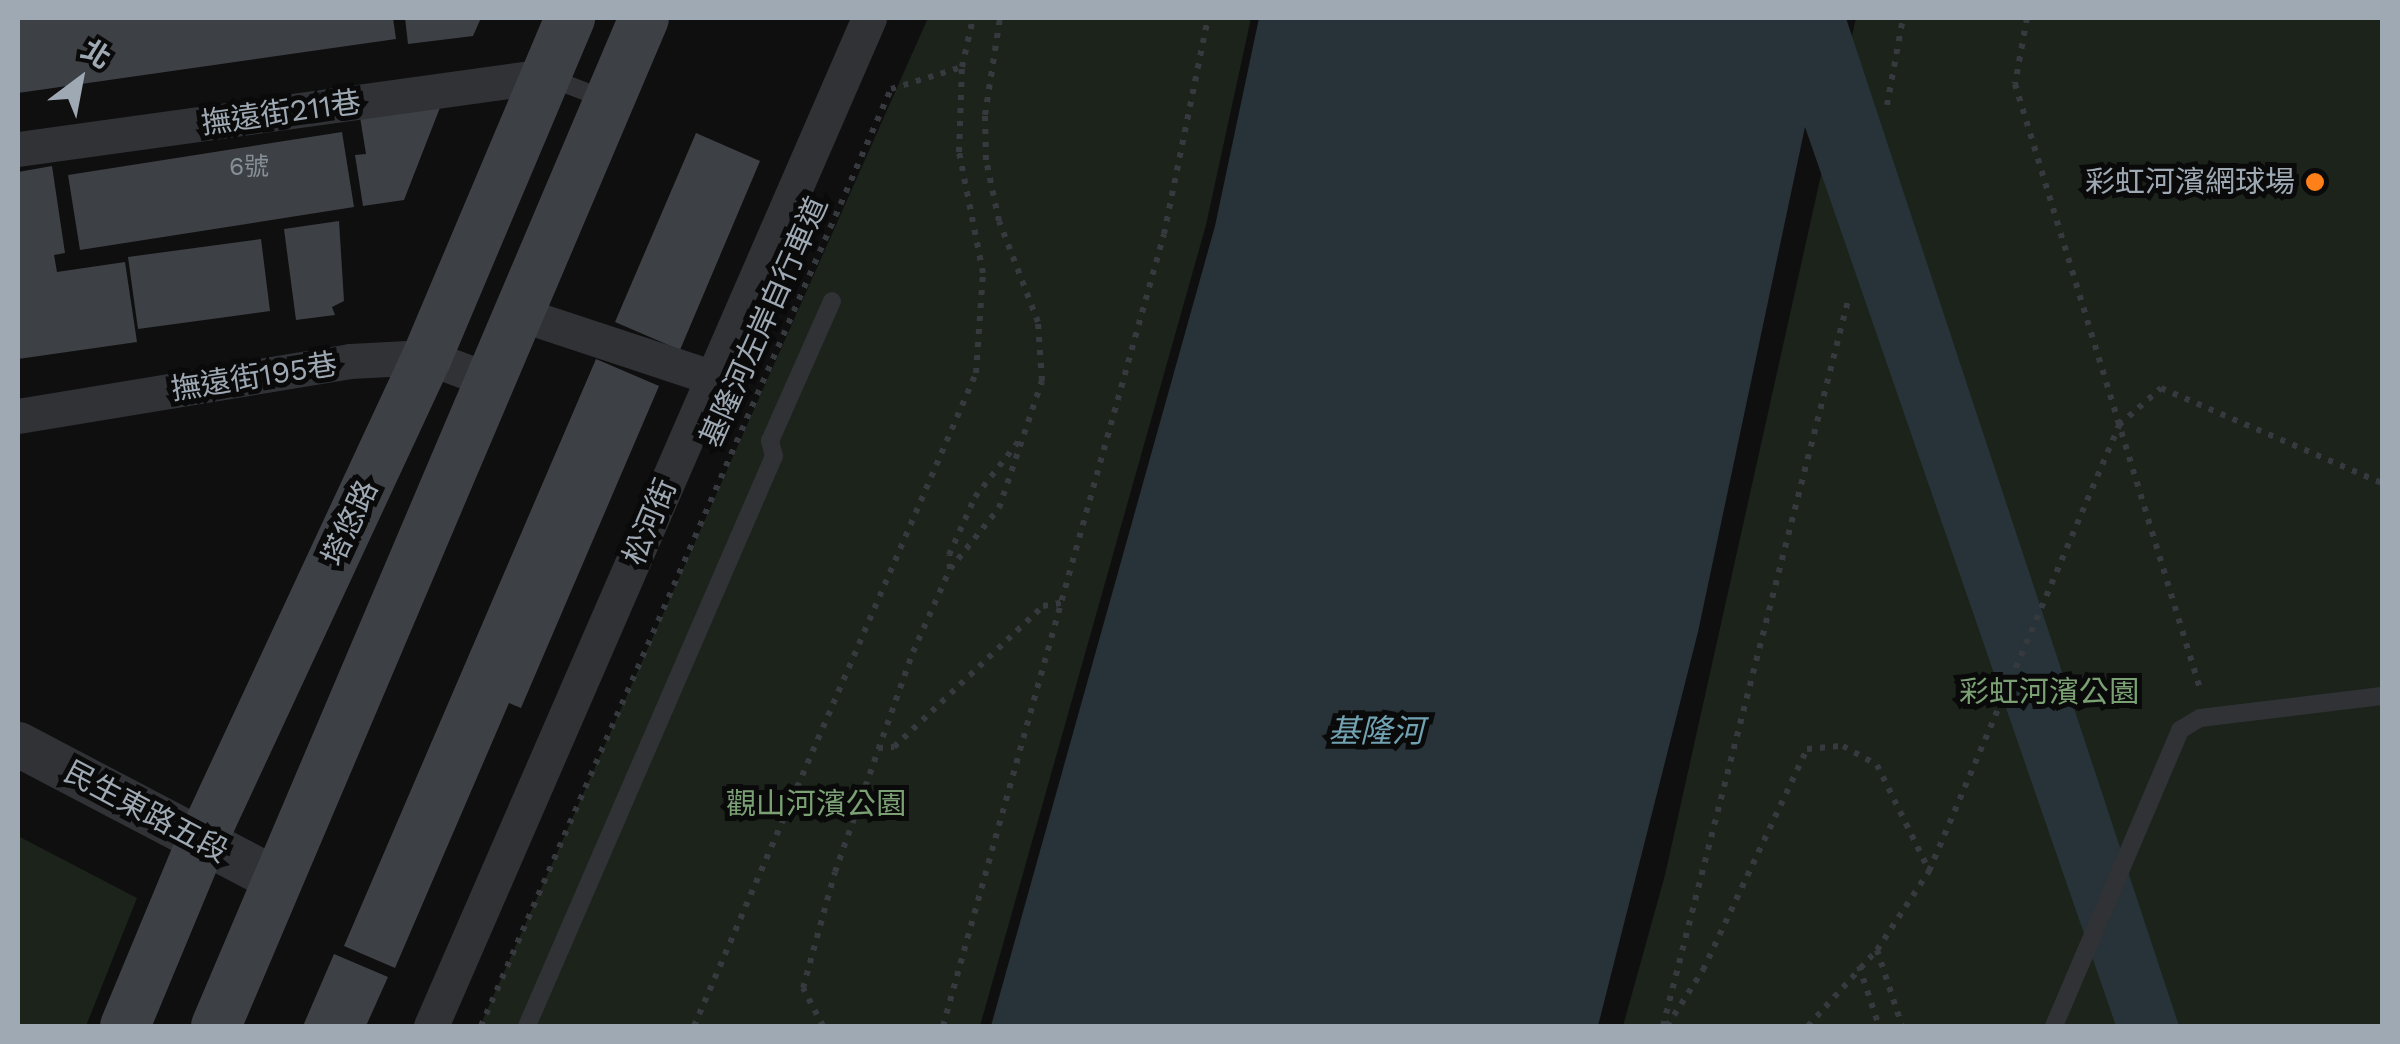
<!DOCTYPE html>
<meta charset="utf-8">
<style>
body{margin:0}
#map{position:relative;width:2400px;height:1044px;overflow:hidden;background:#0f0f10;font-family:"Work Sans","Noto Sans TC",sans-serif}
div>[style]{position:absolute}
.green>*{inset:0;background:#1b231b}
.water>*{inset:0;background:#273338}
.building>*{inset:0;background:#3d4044}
.path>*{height:6px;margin-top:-3px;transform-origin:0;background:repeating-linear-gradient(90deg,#36393d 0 5px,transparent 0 13px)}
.service>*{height:18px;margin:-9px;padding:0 9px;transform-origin:9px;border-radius:9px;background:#303236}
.minor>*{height:35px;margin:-17.5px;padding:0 17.5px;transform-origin:17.5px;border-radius:17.5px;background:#303236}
.tertiary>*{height:45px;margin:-22.5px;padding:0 22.5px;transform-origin:22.5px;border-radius:22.5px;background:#303236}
.secondary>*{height:50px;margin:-25px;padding:0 25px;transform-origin:25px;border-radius:25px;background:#3d4146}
.dots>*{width:28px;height:28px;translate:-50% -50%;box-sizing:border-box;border:5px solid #0a0a0b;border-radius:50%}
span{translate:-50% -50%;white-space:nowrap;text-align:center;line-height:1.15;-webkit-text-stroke:10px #0a0a0b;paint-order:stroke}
.number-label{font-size:25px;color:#868f97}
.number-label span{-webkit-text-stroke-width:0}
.street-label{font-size:30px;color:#9ea9b3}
.poi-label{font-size:30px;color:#9ea9b3}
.right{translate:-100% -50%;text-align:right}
.park-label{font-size:30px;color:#7aa073}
.water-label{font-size:32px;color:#71a2b2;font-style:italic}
.frame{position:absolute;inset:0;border:20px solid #9ea9b3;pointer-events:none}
.north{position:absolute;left:30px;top:30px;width:100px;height:100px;-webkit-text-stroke:8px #0a0a0b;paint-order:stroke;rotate:32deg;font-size:28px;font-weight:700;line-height:40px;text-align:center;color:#9ea9b3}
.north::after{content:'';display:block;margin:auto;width:35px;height:45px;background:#9ea9b3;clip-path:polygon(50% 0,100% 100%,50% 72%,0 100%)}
</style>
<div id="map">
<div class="green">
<i style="clip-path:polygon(928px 18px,1251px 18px,1206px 225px,980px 1026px,480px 1026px)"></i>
<i style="clip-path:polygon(1856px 18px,2382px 18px,2382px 1026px,1623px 1026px,1665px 875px)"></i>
<i style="clip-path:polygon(18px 836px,137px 898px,86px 1026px,18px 1026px)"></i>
</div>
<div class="water">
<i style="clip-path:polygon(1259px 18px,1846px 18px,2179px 1026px,2116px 1026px,1805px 127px,1698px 632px,1598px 1026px,991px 1026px,1215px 226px)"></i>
</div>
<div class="building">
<i style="clip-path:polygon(18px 18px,393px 18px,396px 39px,18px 93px)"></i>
<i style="clip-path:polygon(405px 18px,481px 18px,473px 36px,408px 44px)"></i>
<i style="clip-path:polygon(441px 105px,404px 200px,363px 206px,355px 155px,366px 154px,360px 117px)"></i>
<i style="clip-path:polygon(342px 132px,354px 207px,80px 250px,68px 175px)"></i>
<i style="clip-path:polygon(696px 133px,760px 161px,680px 350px,615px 322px)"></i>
<i style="clip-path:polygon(52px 166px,65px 253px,54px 255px,57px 272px,125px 262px,137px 342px,18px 359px,18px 172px)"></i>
<i style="clip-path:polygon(339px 221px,344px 301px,332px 307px,335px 315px,296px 320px,284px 229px)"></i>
<i style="clip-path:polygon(261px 239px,270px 311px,138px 329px,128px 257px)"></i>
<i style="clip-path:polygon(596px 359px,659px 386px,521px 708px,509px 703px,395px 968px,344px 946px)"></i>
<i style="clip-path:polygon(334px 954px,388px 977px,366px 1026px,303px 1026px)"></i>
</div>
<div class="path">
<i style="left:2027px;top:18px;width:67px;rotate:100.3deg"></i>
<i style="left:2015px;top:84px;width:636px;rotate:72.99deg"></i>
<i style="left:1887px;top:105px;width:88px;rotate:-79.6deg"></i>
<i style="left:950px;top:569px;width:14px;rotate:-94deg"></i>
<i style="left:949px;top:555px;width:64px;rotate:-65.9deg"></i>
<i style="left:975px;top:497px;width:76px;rotate:-51.9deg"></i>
<i style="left:878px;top:748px;width:16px;rotate:-4deg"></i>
<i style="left:894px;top:747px;width:205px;rotate:-43.4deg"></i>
<i style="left:1043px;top:606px;width:22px;rotate:-10deg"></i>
<i style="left:1877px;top:950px;width:80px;rotate:71.8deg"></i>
<i style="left:1859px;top:966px;width:63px;rotate:71.6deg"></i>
<i style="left:481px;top:1026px;width:1023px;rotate:-66.37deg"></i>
<i style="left:891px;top:89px;width:74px;rotate:-17.2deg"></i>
<i style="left:694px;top:1026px;width:711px;rotate:-66.64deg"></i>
<i style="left:976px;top:373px;width:100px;rotate:-86deg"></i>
<i style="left:983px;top:273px;width:123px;rotate:-101.2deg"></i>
<i style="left:959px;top:152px;width:85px;rotate:-88deg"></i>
<i style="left:962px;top:67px;width:50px;rotate:-77.3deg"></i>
<i style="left:823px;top:1026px;width:43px;rotate:-117.8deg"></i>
<i style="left:803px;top:988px;width:120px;rotate:-74.6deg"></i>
<i style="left:835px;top:872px;width:233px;rotate:-70.5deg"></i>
<i style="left:913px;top:652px;width:91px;rotate:-66deg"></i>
<i style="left:950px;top:569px;width:78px;rotate:-51.2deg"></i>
<i style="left:999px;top:508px;width:134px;rotate:-71.3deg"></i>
<i style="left:1042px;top:381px;width:59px;rotate:-93.9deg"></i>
<i style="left:1038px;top:322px;width:108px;rotate:-111.1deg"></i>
<i style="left:999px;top:221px;width:62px;rotate:-102deg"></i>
<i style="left:986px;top:160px;width:45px;rotate:-91.3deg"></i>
<i style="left:985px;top:115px;width:98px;rotate:-81.2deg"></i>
<i style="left:943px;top:1026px;width:822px;rotate:-74.41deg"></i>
<i style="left:1164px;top:234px;width:220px;rotate:-78.5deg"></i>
<i style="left:1663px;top:1026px;width:748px;rotate:-75.69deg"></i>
<i style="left:1667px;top:1026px;width:67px;rotate:-57.3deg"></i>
<i style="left:1703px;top:970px;width:244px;rotate:-64.8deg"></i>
<i style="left:1807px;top:749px;width:36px;rotate:-5deg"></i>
<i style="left:1843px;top:746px;width:39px;rotate:29deg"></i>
<i style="left:1877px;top:765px;width:117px;rotate:63.7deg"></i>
<i style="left:1808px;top:1026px;width:103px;rotate:-47.8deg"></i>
<i style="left:1877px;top:950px;width:95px;rotate:-56.6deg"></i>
<i style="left:1929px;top:871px;width:485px;rotate:-66.9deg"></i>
<i style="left:2119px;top:425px;width:56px;rotate:-41.4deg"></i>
<i style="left:2161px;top:388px;width:241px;rotate:23.3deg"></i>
</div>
<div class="service">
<i style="left:550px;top:78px;width:59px;rotate:20.9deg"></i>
<i style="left:527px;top:1026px;width:621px;rotate:-66.57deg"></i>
<i style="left:774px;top:456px;width:16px;rotate:-105deg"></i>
<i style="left:770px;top:441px;width:153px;rotate:-66.1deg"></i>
<i style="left:2054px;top:1026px;width:322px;rotate:-66.9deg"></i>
<i style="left:2180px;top:730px;width:23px;rotate:-31deg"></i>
<i style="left:2200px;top:718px;width:183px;rotate:-6.9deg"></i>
</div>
<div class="minor">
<i style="left:18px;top:149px;width:532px;rotate:-7.89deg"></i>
<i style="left:517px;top:313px;width:206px;rotate:18.3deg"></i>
<i style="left:18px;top:416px;width:337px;rotate:-9.4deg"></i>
<i style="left:350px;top:361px;width:77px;rotate:-3deg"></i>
<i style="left:427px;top:357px;width:66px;rotate:20.4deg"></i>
<i style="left:431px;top:1026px;width:1099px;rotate:-66.51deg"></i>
</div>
<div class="tertiary">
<i style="left:18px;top:744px;width:290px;rotate:27.7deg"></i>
</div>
<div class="secondary">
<i style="left:125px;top:1026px;width:198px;rotate:-67.4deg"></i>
<i style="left:201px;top:843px;width:536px;rotate:-65.06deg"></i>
<i style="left:427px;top:357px;width:368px;rotate:-67.1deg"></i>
<i style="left:216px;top:1026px;width:1095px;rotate:-66.99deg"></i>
</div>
<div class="dots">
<i style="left:2315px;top:182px;background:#ff8018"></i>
</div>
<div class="number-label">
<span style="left:249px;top:167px">6號</span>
</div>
<div class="street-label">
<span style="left:281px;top:113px;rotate:-8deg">撫遠街211巷</span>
<span style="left:764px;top:322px;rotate:-66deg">基隆河左岸自行車道</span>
<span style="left:254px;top:377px;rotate:-9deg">撫遠街195巷</span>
<span style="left:650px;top:522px;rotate:-67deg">松河街</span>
<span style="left:350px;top:523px;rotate:-65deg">塔悠路</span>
<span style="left:146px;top:812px;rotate:28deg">民生東路五段</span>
</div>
<div class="poi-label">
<span class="right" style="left:2295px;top:182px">彩虹河濱網球場</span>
</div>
<div class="park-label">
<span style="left:2049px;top:692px">彩虹河濱公園</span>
<span style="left:816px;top:804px">觀山河濱公園</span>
</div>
<div class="water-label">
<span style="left:1376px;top:731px">基隆河</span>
</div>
<div class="frame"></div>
<div class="north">北</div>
</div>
